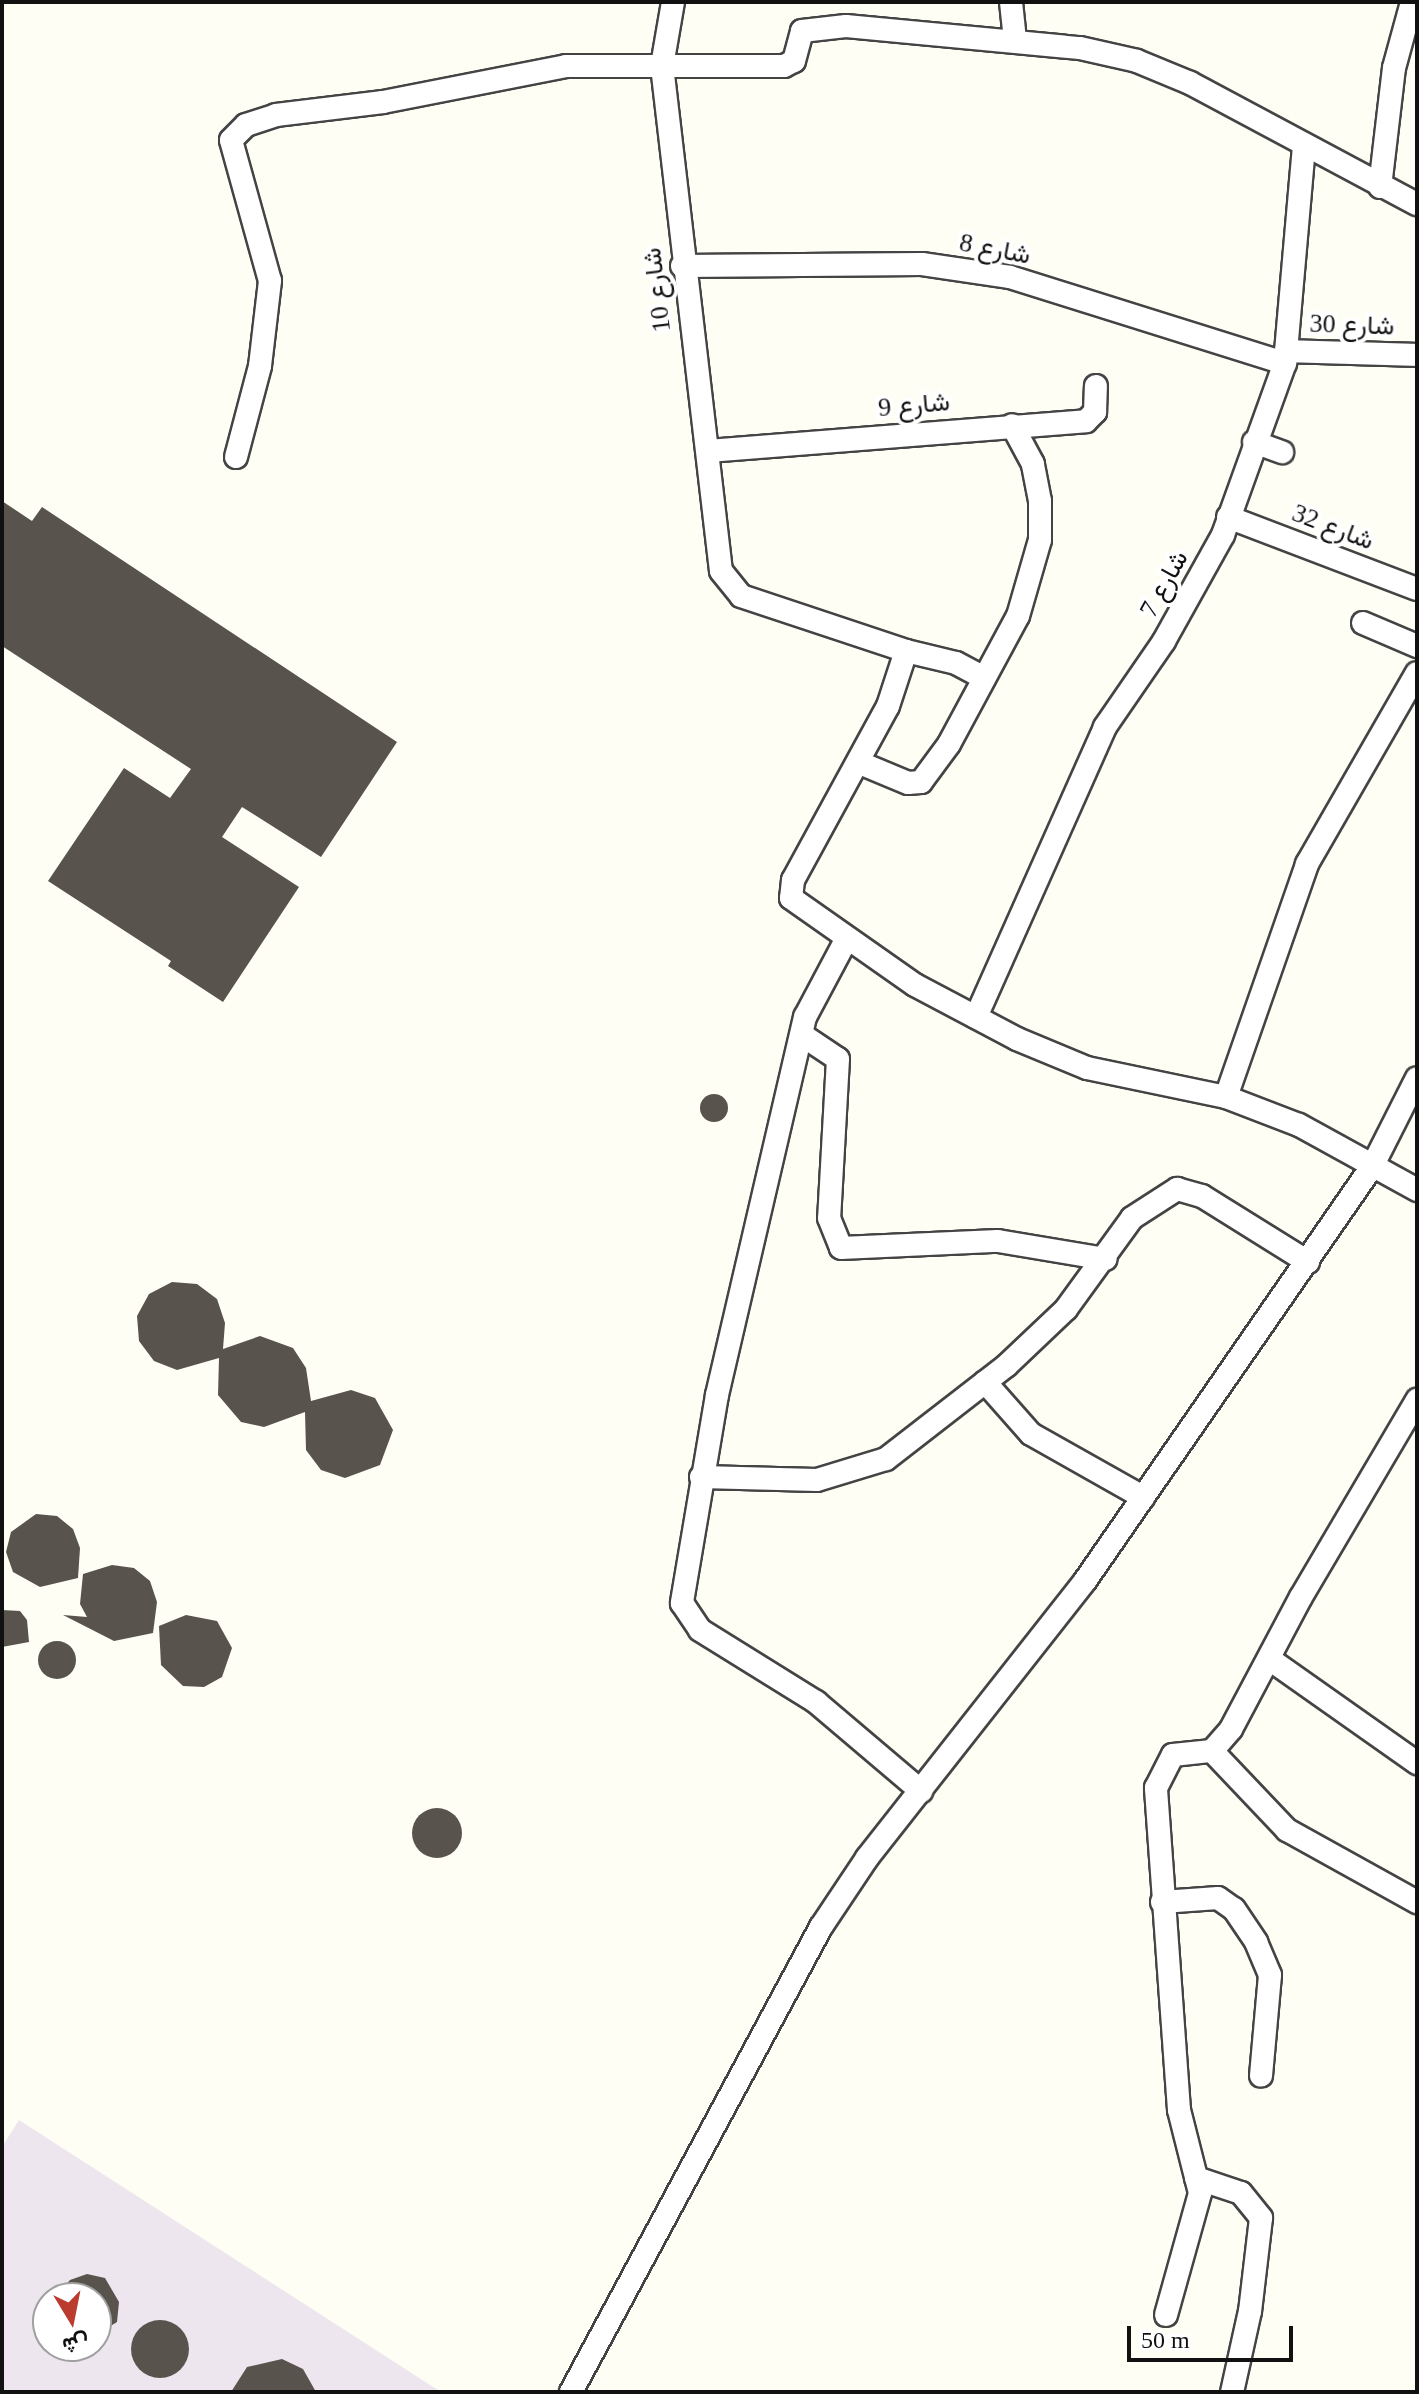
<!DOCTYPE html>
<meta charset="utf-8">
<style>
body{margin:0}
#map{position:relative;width:1419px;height:2394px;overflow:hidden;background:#fefef5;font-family:"Times New Roman",Vazirmatn,serif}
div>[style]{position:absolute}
.industrial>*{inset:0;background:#eee6ee}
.building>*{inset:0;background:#59534d}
.round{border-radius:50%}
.roads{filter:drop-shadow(2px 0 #444) drop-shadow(-2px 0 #444) drop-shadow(0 2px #444) drop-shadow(0 -2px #444)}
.street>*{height:22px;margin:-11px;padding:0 11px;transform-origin:11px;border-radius:11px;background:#fff}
span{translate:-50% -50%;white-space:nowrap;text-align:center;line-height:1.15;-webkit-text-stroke:8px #fff;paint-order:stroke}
.street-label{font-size:26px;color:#111}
.frame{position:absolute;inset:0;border:4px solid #111;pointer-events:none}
.north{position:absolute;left:32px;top:2282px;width:80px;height:80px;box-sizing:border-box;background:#fff;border:2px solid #a0a0a0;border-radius:50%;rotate:170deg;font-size:22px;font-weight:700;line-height:32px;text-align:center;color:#111}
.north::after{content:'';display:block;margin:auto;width:28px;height:36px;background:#bb3b2e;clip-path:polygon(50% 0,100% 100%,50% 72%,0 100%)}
.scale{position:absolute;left:1127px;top:2326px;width:166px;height:36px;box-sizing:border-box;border:4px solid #111;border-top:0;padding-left:10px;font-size:24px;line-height:28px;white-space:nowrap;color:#111;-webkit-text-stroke:6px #fff;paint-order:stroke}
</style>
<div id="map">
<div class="industrial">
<i style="clip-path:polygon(evenodd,19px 2120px,441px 2392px,2px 2392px,2px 2147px,19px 2120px,48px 2298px,96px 2298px,96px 2346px,48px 2346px,48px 2298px)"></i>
</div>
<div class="building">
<i style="clip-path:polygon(2px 501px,32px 521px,42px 507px,397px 742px,321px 857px,242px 807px,222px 837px,299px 887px,223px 1002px,168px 966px,171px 961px,48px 881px,124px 768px,170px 798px,191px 769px,2px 646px)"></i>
<i class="round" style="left:700px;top:1094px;width:28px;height:28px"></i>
<i style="clip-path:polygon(172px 1282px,197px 1284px,217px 1299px,225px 1323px,223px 1349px,260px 1336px,293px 1348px,306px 1368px,311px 1401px,351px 1390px,375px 1398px,393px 1430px,380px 1465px,345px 1478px,321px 1470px,306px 1450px,305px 1412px,264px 1427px,241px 1422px,218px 1395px,219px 1358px,177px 1370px,154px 1361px,139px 1341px,137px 1316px,149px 1294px)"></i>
<i style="clip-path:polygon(36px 1514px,57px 1516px,73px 1529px,80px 1548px,78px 1578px,40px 1587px,13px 1572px,6px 1552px,11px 1532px)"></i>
<i style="clip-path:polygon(112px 1565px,134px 1568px,150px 1581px,157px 1602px,153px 1633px,114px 1641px,63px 1615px,87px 1617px,80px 1604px,83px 1574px)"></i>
<i style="clip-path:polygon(2px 1610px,20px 1611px,27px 1620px,29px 1642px,2px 1647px)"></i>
<i style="clip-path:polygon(186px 1615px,217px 1621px,232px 1648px,222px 1677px,204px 1687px,183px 1686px,161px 1665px,159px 1626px)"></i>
<i class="round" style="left:38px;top:1641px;width:38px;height:38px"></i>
<i class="round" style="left:412px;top:1808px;width:50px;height:50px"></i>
<i style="clip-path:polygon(87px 2274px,105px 2278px,119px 2302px,117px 2322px,96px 2335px,96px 2298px,54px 2298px,70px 2280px)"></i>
<i class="round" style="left:131px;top:2320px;width:58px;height:58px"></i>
<i style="clip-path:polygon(282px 2359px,303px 2369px,316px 2392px,231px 2392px,247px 2367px)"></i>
</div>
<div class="roads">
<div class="street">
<i style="left:673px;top:2px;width:65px;rotate:99.8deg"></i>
<i style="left:662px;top:66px;width:508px;rotate:83.34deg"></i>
<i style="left:721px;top:571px;width:32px;rotate:51deg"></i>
<i style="left:741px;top:596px;width:174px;rotate:18.4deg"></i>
<i style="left:906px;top:651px;width:58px;rotate:108.1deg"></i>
<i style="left:888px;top:706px;width:198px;rotate:118.6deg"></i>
<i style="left:793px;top:880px;width:18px;rotate:96deg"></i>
<i style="left:791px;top:898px;width:151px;rotate:35.1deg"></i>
<i style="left:915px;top:985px;width:115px;rotate:27.9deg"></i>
<i style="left:1017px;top:1039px;width:76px;rotate:22.5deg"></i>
<i style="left:1087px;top:1068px;width:142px;rotate:11.8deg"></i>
<i style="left:1226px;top:1097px;width:78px;rotate:21deg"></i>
<i style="left:1299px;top:1125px;width:135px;rotate:28.8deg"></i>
<i style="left:1011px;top:2px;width:39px;rotate:84deg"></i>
<i style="left:1380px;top:187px;width:120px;rotate:-83.3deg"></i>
<i style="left:1394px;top:68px;width:68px;rotate:-74.7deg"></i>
<i style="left:682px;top:266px;width:240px;rotate:-0.5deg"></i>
<i style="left:922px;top:264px;width:89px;rotate:8.4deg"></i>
<i style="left:1010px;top:277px;width:288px;rotate:17.4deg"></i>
<i style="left:1286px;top:351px;width:131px;rotate:1.7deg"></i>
<i style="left:1254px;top:442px;width:30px;rotate:20deg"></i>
<i style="left:708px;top:451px;width:379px;rotate:-4.5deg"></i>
<i style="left:1086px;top:421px;width:13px;rotate:-45deg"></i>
<i style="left:1095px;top:412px;width:26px;rotate:-88deg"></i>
<i style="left:236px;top:457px;width:94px;rotate:-75.2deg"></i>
<i style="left:260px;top:366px;width:86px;rotate:-83.3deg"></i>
<i style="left:270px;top:281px;width:146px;rotate:-105.5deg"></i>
<i style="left:231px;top:140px;width:21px;rotate:-45deg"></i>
<i style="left:246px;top:125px;width:32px;rotate:-18deg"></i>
<i style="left:276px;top:115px;width:108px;rotate:-6.9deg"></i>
<i style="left:383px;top:102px;width:187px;rotate:-11.1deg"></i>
<i style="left:566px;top:66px;width:218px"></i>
<i style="left:784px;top:66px;width:11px;rotate:-27deg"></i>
<i style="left:794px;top:61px;width:31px;rotate:-75deg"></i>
<i style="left:802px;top:31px;width:44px;rotate:-6.5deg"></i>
<i style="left:846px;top:26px;width:235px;rotate:5.4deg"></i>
<i style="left:1080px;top:48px;width:58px;rotate:12.8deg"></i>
<i style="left:1137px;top:61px;width:57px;rotate:22.5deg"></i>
<i style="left:1190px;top:83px;width:257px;rotate:28.1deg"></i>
<i style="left:1228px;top:517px;width:202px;rotate:20.9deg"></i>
<i style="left:1363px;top:623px;width:59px;rotate:23.1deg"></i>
<i style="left:906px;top:651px;width:51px;rotate:13.5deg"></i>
<i style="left:956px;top:663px;width:32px;rotate:28deg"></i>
<i style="left:860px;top:763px;width:52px;rotate:22.6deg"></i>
<i style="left:908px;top:783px;width:13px;rotate:-4deg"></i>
<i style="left:921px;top:782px;width:47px;rotate:-53.6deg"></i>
<i style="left:949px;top:744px;width:145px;rotate:-61.7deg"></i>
<i style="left:1018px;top:616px;width:79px;rotate:-73.9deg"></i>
<i style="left:1040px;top:540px;width:39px;rotate:-90deg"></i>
<i style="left:1040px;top:501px;width:38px;rotate:-101deg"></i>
<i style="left:1033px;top:464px;width:44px;rotate:-118.3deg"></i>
<i style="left:846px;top:940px;width:87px;rotate:118deg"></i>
<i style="left:805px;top:1017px;width:388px;rotate:103.1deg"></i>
<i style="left:717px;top:1395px;width:211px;rotate:99.6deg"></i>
<i style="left:682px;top:1603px;width:32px;rotate:56deg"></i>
<i style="left:700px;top:1630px;width:137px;rotate:31.8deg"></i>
<i style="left:816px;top:1702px;width:138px;rotate:40.3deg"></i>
<i style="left:976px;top:1017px;width:317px;rotate:-66deg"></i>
<i style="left:1105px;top:727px;width:104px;rotate:-55.5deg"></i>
<i style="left:1164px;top:641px;width:121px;rotate:-60.9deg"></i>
<i style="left:1223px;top:535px;width:183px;rotate:-70.2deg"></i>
<i style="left:1285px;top:363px;width:217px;rotate:-85deg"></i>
<i style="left:802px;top:1035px;width:43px;rotate:33.7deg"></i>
<i style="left:838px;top:1059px;width:159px;rotate:93.2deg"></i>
<i style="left:829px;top:1218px;width:32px;rotate:68deg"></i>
<i style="left:841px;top:1248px;width:157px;rotate:-2.6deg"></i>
<i style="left:998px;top:1241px;width:109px;rotate:9.5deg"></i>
<i style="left:1226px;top:1097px;width:247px;rotate:-70.8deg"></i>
<i style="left:1307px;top:864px;width:220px;rotate:-60.1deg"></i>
<i style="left:985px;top:1382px;width:69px;rotate:48.5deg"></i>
<i style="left:1031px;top:1434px;width:129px;rotate:29.4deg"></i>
<i style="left:701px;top:1477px;width:116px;rotate:1.5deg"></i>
<i style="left:817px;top:1480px;width:72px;rotate:-16.9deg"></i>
<i style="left:886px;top:1459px;width:152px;rotate:-37.8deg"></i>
<i style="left:1006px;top:1366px;width:83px;rotate:-43.5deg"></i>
<i style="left:1066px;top:1309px;width:112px;rotate:-54deg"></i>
<i style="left:1132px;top:1218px;width:54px;rotate:-32.8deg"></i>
<i style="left:1177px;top:1189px;width:26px;rotate:16deg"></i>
<i style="left:1202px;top:1196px;width:125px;rotate:31.9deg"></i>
<i style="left:1271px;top:1660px;width:179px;rotate:35.2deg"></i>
<i style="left:1212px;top:1751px;width:109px;rotate:46.5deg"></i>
<i style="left:1287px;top:1830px;width:149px;rotate:29deg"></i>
<i style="left:1162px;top:1902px;width:56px;rotate:-4.1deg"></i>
<i style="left:1218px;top:1898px;width:19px;rotate:35deg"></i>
<i style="left:1234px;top:1909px;width:40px;rotate:56deg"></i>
<i style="left:1256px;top:1942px;width:36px;rotate:67deg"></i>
<i style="left:1270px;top:1975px;width:101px;rotate:95.1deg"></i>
<i style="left:1196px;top:2178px;width:47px;rotate:18.4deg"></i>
<i style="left:1241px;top:2193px;width:32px;rotate:51deg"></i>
<i style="left:1261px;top:2218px;width:94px;rotate:96.7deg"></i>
<i style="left:1250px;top:2311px;width:83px;rotate:102.5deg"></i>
<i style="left:1166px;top:2315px;width:127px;rotate:-74.4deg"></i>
<i style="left:1200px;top:2193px;width:86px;rotate:-104.2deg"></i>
<i style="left:1179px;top:2110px;width:323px;rotate:-94.1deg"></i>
<i style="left:1156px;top:1788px;width:37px;rotate:-63deg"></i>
<i style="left:1173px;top:1755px;width:39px;rotate:-6deg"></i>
<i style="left:1212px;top:1751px;width:29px;rotate:-49deg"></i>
<i style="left:1231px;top:1729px;width:149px;rotate:-62.1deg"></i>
<i style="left:1301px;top:1597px;width:229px;rotate:-59.5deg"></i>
<i style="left:571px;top:2392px;width:528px;rotate:-61.74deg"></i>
<i style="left:821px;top:1927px;width:83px;rotate:-56.3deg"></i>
<i style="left:867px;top:1858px;width:352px;rotate:-51.8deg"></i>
<i style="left:1085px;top:1581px;width:506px;rotate:-55.3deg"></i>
<i style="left:1373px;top:1165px;width:97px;rotate:-63.2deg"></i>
</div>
</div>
<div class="street-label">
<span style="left:995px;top:249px;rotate:11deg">شارع 8</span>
<span style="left:657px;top:290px;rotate:-97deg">شارع 10</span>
<span style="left:1352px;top:325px;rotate:2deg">شارع 30</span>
<span style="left:914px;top:405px;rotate:-5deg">شارع 9</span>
<span style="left:1333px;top:527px;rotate:21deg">شارع 32</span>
<span style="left:1164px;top:584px;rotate:-61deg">شارع 7</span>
</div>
<div class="frame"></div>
<div class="north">ش</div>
<div class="scale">50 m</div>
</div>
